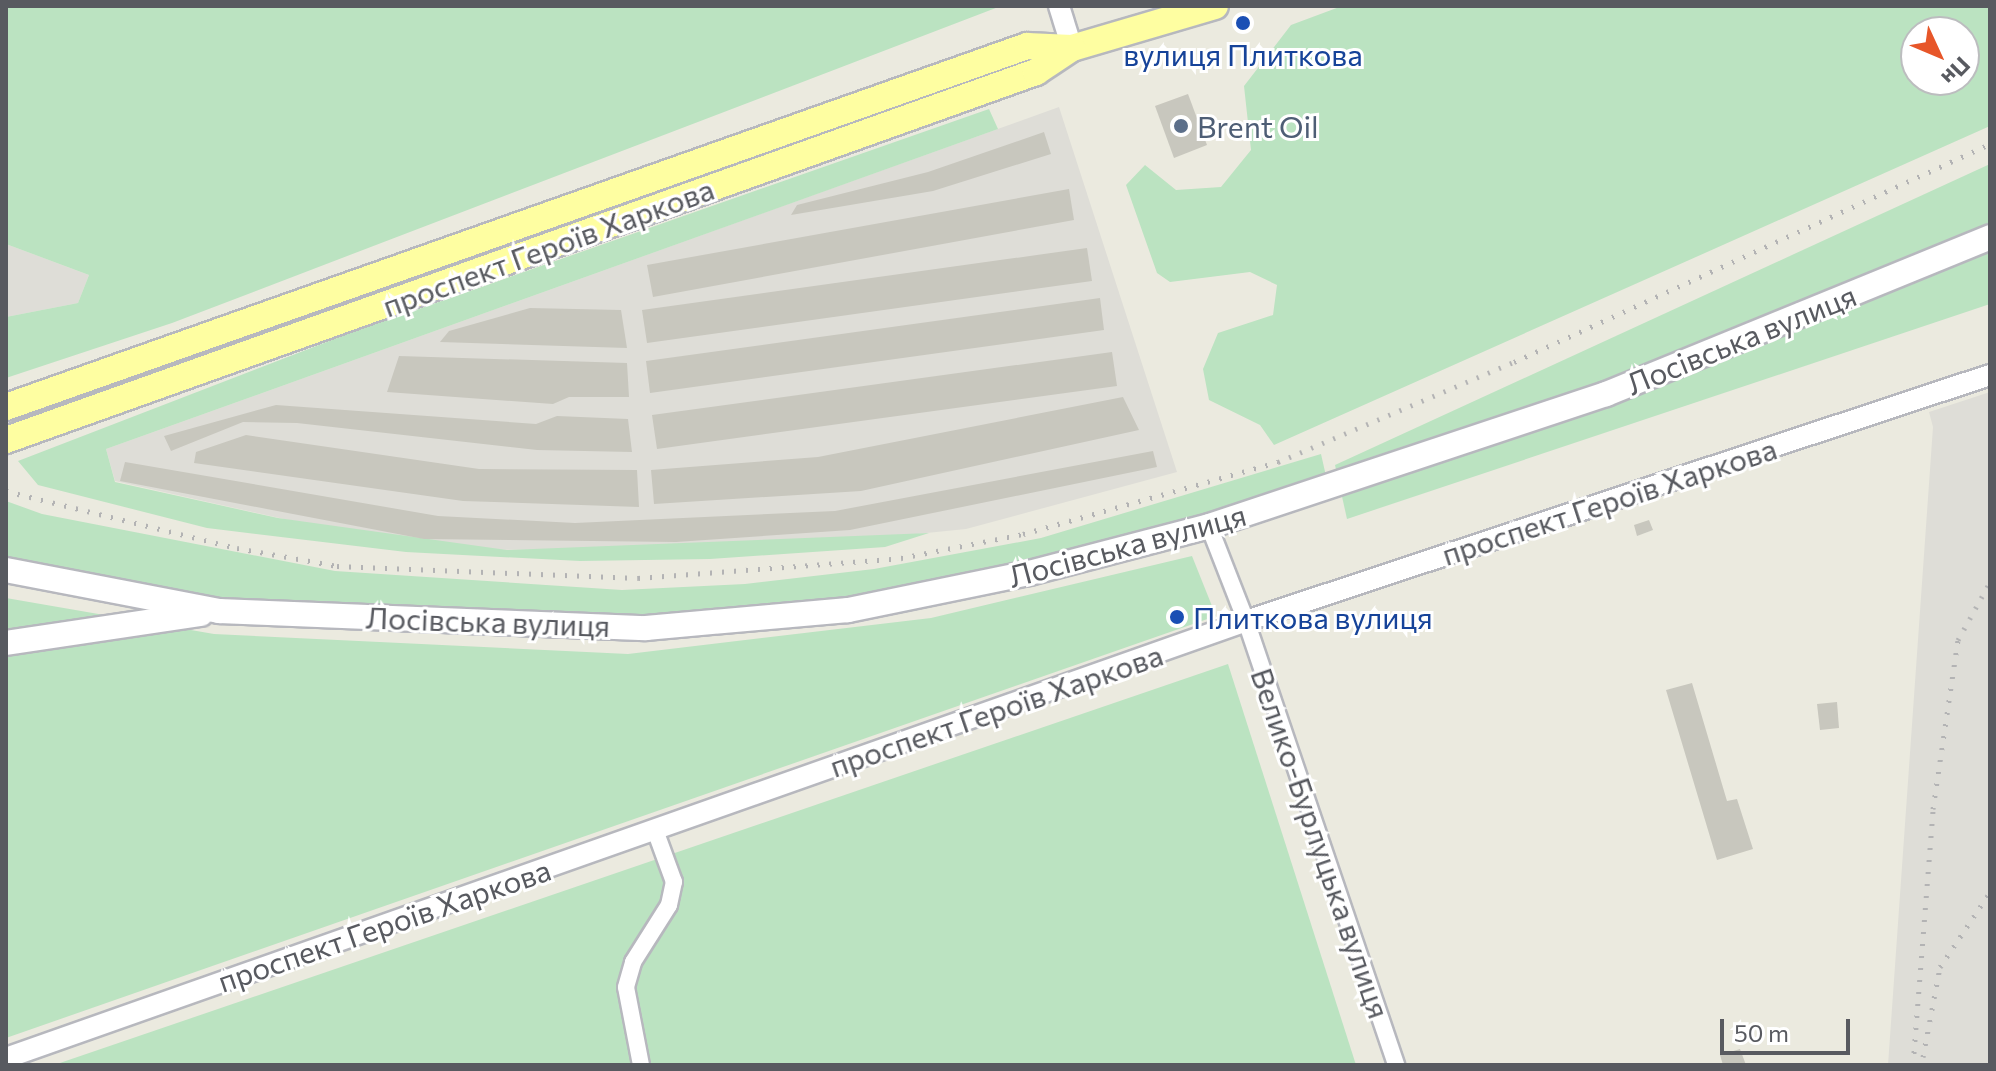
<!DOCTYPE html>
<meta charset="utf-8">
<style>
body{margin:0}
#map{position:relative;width:1996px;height:1071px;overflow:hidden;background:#ebeadf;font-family:Commissioner,sans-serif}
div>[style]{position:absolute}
.industrial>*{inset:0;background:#deddd7}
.green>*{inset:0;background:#bbe3c1}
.building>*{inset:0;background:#c8c7be}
.roads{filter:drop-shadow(2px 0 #b7b8be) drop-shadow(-2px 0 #b7b8be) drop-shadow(0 2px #b7b8be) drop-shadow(0 -2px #b7b8be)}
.minor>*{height:16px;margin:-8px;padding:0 8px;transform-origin:8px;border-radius:8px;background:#fff}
.tertiary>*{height:20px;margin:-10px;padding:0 10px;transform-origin:10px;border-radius:10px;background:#fff}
.secondary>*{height:24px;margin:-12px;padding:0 12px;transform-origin:12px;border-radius:12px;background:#fff}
.primary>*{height:26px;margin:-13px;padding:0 13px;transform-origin:13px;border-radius:13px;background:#fefea1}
.rail>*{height:5px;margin-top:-2.5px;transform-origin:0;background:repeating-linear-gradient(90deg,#b3b3b4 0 2px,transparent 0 12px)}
.dots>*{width:22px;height:22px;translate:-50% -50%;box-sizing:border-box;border:4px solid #fff;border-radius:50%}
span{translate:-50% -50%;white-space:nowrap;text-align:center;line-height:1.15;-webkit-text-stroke:6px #fff;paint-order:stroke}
.transit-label{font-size:30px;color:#164399}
.left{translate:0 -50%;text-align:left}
.service-label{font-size:30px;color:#4e5e75}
.street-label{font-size:30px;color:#585a60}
.frame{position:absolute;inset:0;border:8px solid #585a60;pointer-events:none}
.north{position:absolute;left:1900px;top:16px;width:80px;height:80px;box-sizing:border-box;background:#fff;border:2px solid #bcbdbf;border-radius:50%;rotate:134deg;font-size:22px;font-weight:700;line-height:32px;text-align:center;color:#585a60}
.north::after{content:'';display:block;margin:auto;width:28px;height:36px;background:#e75629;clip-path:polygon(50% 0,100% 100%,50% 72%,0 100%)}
.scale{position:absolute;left:1720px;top:1019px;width:130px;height:36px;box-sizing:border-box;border:4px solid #585a60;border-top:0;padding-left:10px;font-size:24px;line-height:28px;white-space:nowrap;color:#585a60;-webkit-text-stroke:6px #fff;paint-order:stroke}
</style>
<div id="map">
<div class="industrial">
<i style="clip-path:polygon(1059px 107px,1177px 472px,966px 529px,768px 549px,421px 550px,115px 481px,106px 449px)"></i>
<i style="clip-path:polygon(6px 244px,89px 275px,78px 303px,6px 317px)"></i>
<i style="clip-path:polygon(1990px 392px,1990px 1065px,1888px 1065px,1933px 427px,1929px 412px)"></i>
</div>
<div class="green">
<i style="clip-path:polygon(6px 6px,1001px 6px,172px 323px,6px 378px,6px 317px,78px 303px,89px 275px,6px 244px)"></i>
<i style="clip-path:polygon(evenodd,1342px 6px,1990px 6px,1990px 126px,1274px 445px,1260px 425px,1209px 400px,1203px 369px,1218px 333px,1273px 315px,1277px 285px,1250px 272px,1170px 282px,1157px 273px,1126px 185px,1145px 165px,1176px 190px,1221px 187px,1251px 150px,1244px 86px,1291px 25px,1342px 6px,1964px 32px,1964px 80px,1916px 80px,1916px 32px,1964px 32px)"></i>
<i style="clip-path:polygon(1022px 59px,1024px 65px,6px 422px,6px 415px)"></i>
<i style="clip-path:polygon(989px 109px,998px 129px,106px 449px,115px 482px,278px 518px,507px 550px,929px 533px,885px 547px,710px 559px,580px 561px,406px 552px,207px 528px,38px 485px,18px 461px,350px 333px)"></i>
<i style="clip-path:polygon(1990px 164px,1990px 304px,1347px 519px,1335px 465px)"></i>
<i style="clip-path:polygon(1321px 454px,1326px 476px,1233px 512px,816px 612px,690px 619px,272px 609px,6px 564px,6px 501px,42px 514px,335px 571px,622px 590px,745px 584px,874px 569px,1041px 538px)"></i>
<i style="clip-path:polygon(1192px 556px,1216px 616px,6px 1038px,6px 598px,214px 634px,628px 654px,931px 618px)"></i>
<i style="clip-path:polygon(1228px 664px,1356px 1065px,54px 1065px)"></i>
</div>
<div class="building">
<i style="clip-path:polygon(1188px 94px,1207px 145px,1174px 158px,1155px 106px)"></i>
<i style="clip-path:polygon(1044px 132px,1051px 154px,933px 191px,791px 215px,797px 205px,928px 172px)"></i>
<i style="clip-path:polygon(1069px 189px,1074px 220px,653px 297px,647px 265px)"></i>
<i style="clip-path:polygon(1087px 248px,1092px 281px,647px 343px,642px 310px)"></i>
<i style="clip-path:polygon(1100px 298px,1104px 330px,650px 393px,646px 361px)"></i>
<i style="clip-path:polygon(530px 308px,621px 310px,627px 348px,440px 342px,449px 331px)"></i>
<i style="clip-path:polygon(1112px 352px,1117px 386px,657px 449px,652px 415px)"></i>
<i style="clip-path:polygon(399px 356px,627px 363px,629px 397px,569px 397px,553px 404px,387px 392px)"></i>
<i style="clip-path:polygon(1123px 397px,1139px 430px,861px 491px,654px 504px,651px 470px,818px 457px)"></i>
<i style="clip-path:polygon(276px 405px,536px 424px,557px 416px,628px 419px,632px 452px,537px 450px,297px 423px,243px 422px,171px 451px,164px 436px)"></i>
<i style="clip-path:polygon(246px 435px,479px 469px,637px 470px,639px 507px,463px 501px,194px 463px,196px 452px)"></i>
<i style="clip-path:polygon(1153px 451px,1157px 467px,850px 530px,676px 542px,424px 539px,120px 481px,125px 462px,438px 516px,575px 523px,835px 511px)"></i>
<i style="clip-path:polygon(1649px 520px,1653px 530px,1637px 536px,1634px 525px)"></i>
<i style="clip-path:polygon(1692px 683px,1727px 801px,1737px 799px,1753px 849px,1717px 860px,1666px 690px)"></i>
<i style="clip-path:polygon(1837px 702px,1839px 728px,1820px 730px,1817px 704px)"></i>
<i style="clip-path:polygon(1740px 1049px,1746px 1065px,1723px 1065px,1720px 1055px)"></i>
</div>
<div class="roads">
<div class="minor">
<i style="left:1209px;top:526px;width:102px;rotate:68.7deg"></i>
<i style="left:1246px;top:621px;width:469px;rotate:71.3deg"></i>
<i style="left:641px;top:1065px;width:79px;rotate:-100.9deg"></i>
<i style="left:626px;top:987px;width:26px;rotate:-74deg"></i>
<i style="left:633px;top:962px;width:67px;rotate:-57.7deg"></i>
<i style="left:669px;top:905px;width:24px;rotate:-78deg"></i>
<i style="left:674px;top:882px;width:55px;rotate:-110.1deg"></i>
</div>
<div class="tertiary">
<i style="left:1059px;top:6px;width:44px;rotate:72.8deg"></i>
<i style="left:6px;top:1058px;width:1315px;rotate:-19.41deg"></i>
<i style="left:1246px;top:621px;width:784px;rotate:-18.3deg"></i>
</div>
<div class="secondary">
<i style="left:6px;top:570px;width:217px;rotate:10.9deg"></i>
<i style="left:219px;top:611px;width:427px;rotate:2.3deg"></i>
<i style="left:646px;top:628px;width:203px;rotate:-5.1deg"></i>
<i style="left:848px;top:610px;width:185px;rotate:-11.6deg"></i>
<i style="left:1029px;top:573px;width:186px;rotate:-14.6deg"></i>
<i style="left:1209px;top:526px;width:418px;rotate:-18.4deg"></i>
<i style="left:1606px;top:394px;width:415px;rotate:-22.2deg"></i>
<i style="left:6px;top:643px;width:197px;rotate:-8.5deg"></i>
</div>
<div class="primary">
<i style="left:6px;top:407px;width:1083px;rotate:-19.47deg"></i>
<i style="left:1027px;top:46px;width:45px;rotate:2.5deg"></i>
<i style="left:1072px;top:48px;width:149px;rotate:-16.4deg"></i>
<i style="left:6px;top:440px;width:1094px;rotate:-19.66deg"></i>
<i style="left:1036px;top:72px;width:43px;rotate:-33.7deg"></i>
</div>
</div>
<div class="rail">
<i style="left:6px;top:491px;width:238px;rotate:13.9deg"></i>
<i style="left:237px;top:548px;width:102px;rotate:10.2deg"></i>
<i style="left:337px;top:566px;width:301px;rotate:2.3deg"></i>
<i style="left:638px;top:578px;width:264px;rotate:-4.3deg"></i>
<i style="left:901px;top:558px;width:124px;rotate:-11.1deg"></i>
<i style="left:1023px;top:534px;width:265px;rotate:-15.8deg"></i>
<i style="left:1278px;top:462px;width:256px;rotate:-23deg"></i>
<i style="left:1514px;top:362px;width:524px;rotate:-24.61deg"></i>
<i style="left:1923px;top:1057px;width:92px;rotate:-79.3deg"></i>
<i style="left:1940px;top:967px;width:90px;rotate:-56.3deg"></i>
<i style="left:1913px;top:1065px;width:257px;rotate:-85.5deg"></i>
<i style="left:1933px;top:809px;width:171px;rotate:-81.6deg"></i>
<i style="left:1958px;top:640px;width:66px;rotate:-61.1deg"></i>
</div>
<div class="dots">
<i style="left:1243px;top:23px;background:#1a4fb4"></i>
<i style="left:1181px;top:126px;background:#5c6f8a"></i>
<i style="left:1177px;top:617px;background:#1a4fb4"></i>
</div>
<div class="transit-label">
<span style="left:1243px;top:54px">вулиця Плиткова</span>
<span class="left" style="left:1193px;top:617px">Плиткова вулиця</span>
</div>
<div class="service-label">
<span class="left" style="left:1197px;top:126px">Brent Oil</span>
</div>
<div class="street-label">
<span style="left:548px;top:247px;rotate:-20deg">проспект Героїв Харкова</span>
<span style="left:1741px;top:339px;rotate:-22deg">Лосівська вулиця</span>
<span style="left:1609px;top:501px;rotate:-18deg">проспект Героїв Харкова</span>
<span style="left:1127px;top:545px;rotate:-15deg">Лосівська вулиця</span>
<span style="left:488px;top:621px;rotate:2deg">Лосівська вулиця</span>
<span style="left:996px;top:710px;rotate:-19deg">проспект Героїв Харкова</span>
<span style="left:1321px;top:843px;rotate:71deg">Велико-Бурлуцька вулиця</span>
<span style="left:384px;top:925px;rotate:-19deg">проспект Героїв Харкова</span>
</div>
<div class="frame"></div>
<div class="north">Пн</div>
<div class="scale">50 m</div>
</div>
